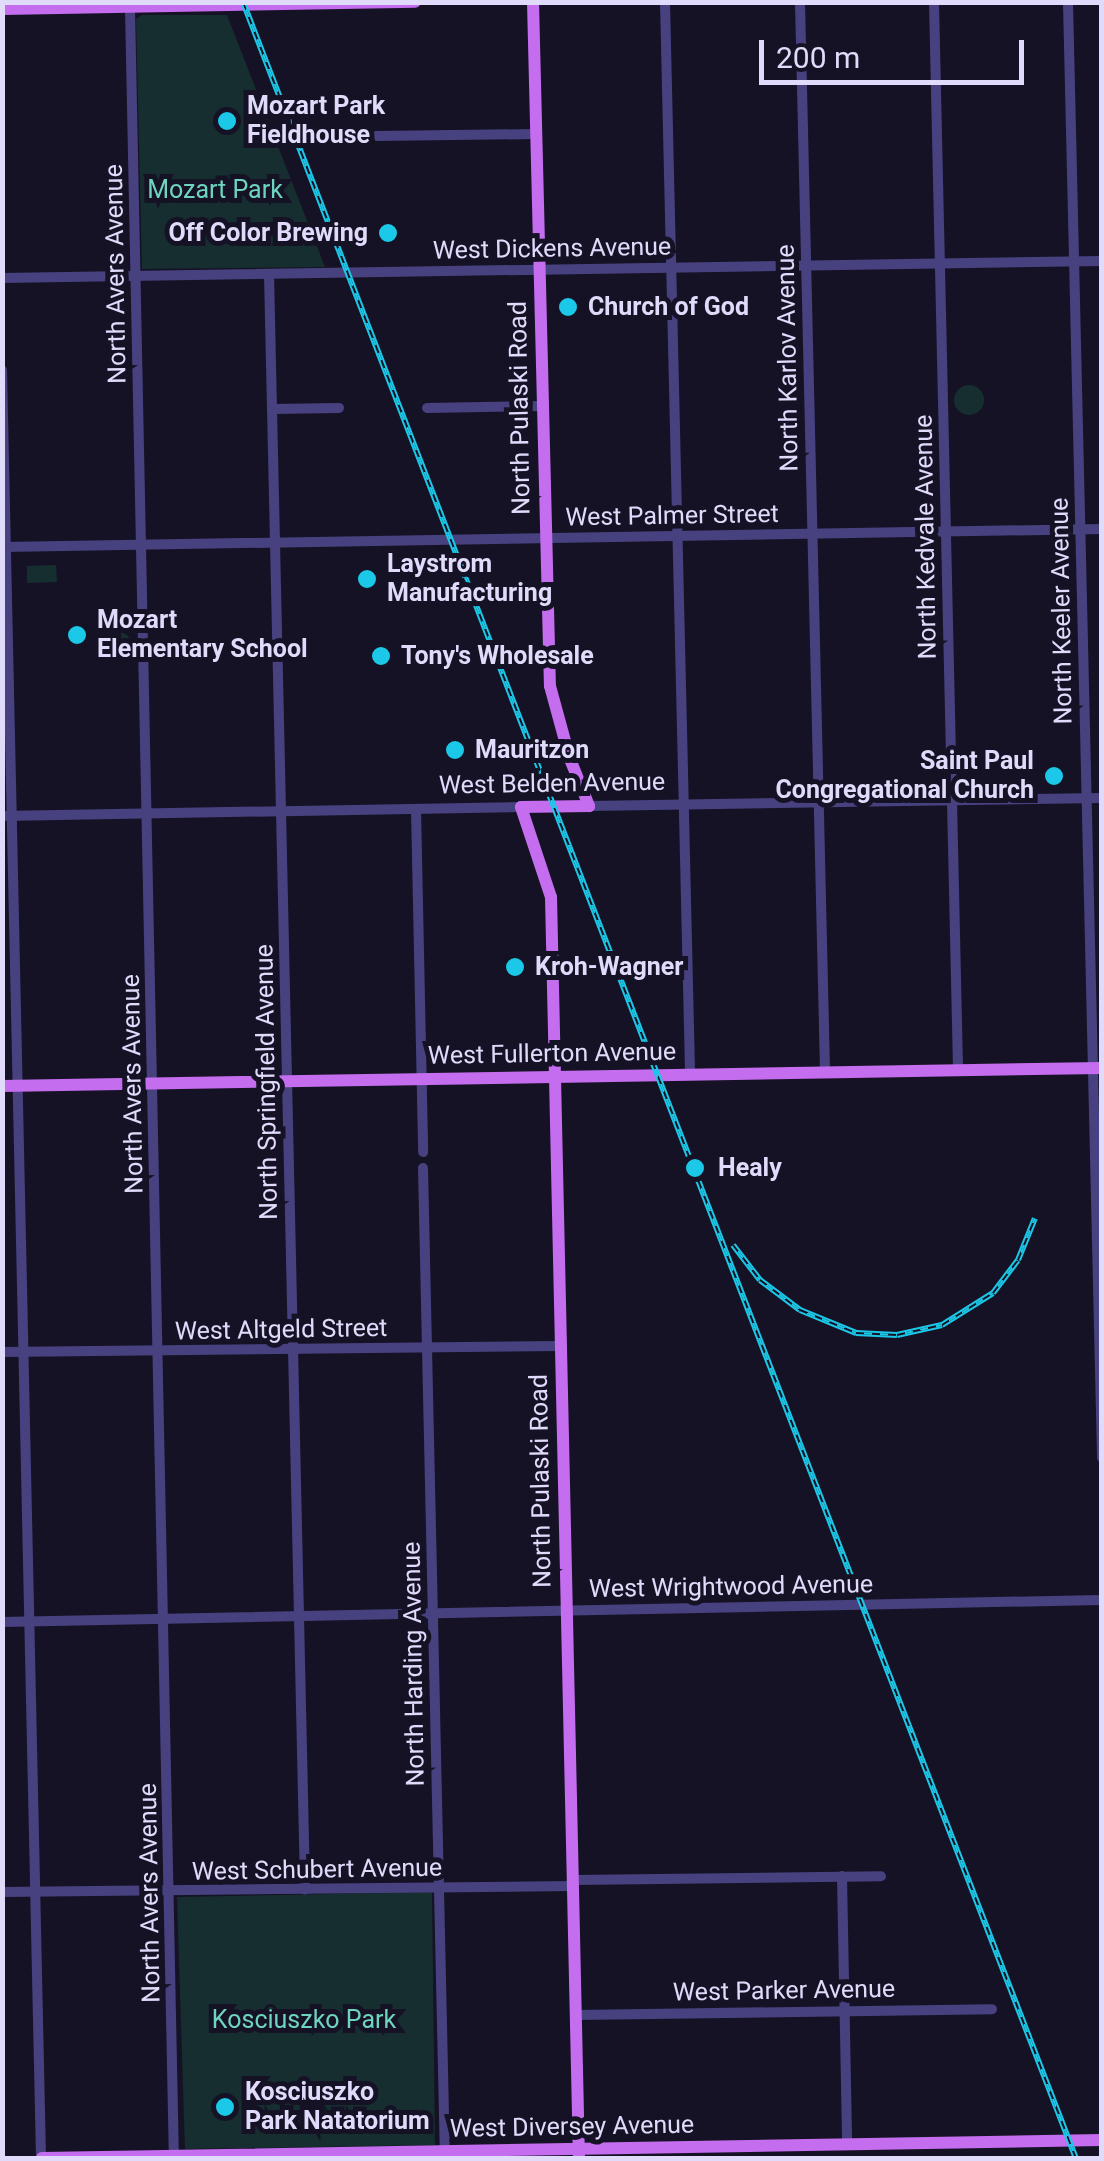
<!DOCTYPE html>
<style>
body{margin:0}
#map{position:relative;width:1104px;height:2161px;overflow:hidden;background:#161225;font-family:Roboto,sans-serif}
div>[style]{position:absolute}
.green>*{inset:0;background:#162e2f}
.round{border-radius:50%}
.minor>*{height:10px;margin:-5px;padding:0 5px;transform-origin:5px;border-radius:5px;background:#47427f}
.major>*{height:12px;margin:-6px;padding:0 6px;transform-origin:6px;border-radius:6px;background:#c56def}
.rail>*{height:6px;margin-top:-3px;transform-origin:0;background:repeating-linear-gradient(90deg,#161225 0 8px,#1bc8e7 0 16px);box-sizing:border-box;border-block:2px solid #1bc8e7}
.dots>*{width:28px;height:28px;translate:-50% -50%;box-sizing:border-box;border:5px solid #161225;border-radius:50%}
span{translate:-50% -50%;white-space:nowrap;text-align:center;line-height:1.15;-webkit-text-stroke:10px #161225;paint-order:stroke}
.poi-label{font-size:25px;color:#e0dafb;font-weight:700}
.left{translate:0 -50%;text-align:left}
.right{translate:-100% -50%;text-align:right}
.park-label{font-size:25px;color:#6dd4bf}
.street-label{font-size:25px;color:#e0dafb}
.frame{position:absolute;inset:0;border:5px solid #e0dafb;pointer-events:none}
.scale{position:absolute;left:759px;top:40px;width:265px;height:45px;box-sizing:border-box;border:5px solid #e0dafb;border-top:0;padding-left:12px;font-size:30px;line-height:35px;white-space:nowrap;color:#e0dafb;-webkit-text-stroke:8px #161225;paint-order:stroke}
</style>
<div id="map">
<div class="green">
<i style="clip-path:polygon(142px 15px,227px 15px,325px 267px,142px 269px,136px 19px)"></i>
<i class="round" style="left:954px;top:385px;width:30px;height:30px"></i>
<i style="clip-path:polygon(56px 565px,57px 582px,27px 583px,27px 566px)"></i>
<i class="round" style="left:107px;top:632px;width:24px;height:24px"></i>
<i style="clip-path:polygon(432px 1892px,435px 2145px,185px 2149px,177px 1897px)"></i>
</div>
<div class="minor">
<i style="left:665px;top:2px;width:1072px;rotate:88.66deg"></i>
<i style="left:800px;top:2px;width:1070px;rotate:88.66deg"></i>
<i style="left:934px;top:2px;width:1068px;rotate:88.71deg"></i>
<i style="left:1068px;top:2px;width:1456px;rotate:88.66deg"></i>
<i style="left:130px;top:8px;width:2150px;rotate:88.83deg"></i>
<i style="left:376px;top:136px;width:160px;rotate:-0.7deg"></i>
<i style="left:269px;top:274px;width:1616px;rotate:88.72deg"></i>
<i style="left:2px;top:278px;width:1100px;rotate:-0.89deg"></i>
<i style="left:2px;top:370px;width:1788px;rotate:88.75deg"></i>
<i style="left:427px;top:408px;width:115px;rotate:-1deg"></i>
<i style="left:272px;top:409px;width:67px;rotate:-0.9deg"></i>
<i style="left:3px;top:547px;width:1099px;rotate:-0.94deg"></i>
<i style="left:589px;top:806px;width:513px;rotate:-0.89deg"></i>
<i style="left:416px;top:809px;width:343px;rotate:88.8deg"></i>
<i style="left:2px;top:816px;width:519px;rotate:-0.99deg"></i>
<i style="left:423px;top:1168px;width:990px;rotate:88.73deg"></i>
<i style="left:2px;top:1352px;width:558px;rotate:-0.62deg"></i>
<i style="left:2px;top:1622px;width:1100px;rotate:-1.15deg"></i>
<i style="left:842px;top:1876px;width:268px;rotate:88.9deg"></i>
<i style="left:573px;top:1880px;width:308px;rotate:-0.7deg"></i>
<i style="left:2px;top:1892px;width:571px;rotate:-0.6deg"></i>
<i style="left:576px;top:2015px;width:416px;rotate:-0.8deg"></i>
</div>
<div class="major">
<i style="left:533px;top:2px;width:684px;rotate:88.58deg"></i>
<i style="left:550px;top:686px;width:76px;rotate:74.7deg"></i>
<i style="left:570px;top:759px;width:51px;rotate:68deg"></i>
<i style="left:589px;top:806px;width:68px;rotate:179.2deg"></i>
<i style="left:521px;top:807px;width:95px;rotate:71.6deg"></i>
<i style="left:551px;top:897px;width:1261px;rotate:88.73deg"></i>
<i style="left:2px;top:9px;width:413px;rotate:-1deg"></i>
<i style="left:2px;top:1086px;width:1100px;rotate:-0.94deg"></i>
<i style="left:42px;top:2158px;width:1060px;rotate:-0.97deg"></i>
</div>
<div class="rail">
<i style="left:243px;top:2px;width:2311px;rotate:68.88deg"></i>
<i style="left:733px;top:1245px;width:44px;rotate:52.4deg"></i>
<i style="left:760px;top:1280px;width:50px;rotate:36.9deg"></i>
<i style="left:800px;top:1310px;width:61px;rotate:22.3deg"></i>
<i style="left:856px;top:1333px;width:41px;rotate:2.8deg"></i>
<i style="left:897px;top:1335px;width:46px;rotate:-12.5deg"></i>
<i style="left:942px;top:1325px;width:60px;rotate:-32.1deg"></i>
<i style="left:993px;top:1293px;width:41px;rotate:-52.9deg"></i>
<i style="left:1018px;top:1260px;width:45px;rotate:-68deg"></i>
</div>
<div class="dots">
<i style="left:227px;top:121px;background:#1bc8e7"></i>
<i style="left:388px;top:233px;background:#1bc8e7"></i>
<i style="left:568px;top:307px;background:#1bc8e7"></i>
<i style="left:367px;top:579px;background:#1bc8e7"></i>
<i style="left:77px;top:635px;background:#1bc8e7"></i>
<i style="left:381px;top:656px;background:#1bc8e7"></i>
<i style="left:455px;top:750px;background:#1bc8e7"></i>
<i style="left:1054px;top:776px;background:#1bc8e7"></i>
<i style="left:515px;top:967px;background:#1bc8e7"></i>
<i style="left:695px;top:1168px;background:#1bc8e7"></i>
<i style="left:225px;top:2107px;background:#1bc8e7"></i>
</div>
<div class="poi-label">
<span class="left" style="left:247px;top:121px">Mozart Park<br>Fieldhouse</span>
<span class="right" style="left:368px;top:233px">Off Color Brewing</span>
<span class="left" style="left:588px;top:307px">Church of God</span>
<span class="left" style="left:387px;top:579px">Laystrom<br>Manufacturing</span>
<span class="left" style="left:97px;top:635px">Mozart<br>Elementary School</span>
<span class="left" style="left:401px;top:656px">Tony's Wholesale</span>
<span class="left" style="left:475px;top:750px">Mauritzon</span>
<span class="right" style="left:1034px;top:776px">Saint Paul<br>Congregational Church</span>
<span class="left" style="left:535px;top:967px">Kroh-Wagner</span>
<span class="left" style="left:718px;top:1168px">Healy</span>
<span class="left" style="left:245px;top:2107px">Kosciuszko<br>Park Natatorium</span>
</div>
<div class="park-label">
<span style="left:215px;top:190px">Mozart Park</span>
<span style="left:304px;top:2020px">Kosciuszko Park</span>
</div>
<div class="street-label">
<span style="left:552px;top:249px;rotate:-1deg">West Dickens Avenue</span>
<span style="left:116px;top:274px;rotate:-91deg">North Avers Avenue</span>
<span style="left:788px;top:358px;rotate:-91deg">North Karlov Avenue</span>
<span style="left:520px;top:408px;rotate:-91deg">North Pulaski Road</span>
<span style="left:672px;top:516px;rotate:-1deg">West Palmer Street</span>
<span style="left:926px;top:537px;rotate:-91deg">North Kedvale Avenue</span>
<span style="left:1062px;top:611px;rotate:-91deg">North Keeler Avenue</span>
<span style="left:552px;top:784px;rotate:-1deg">West Belden Avenue</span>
<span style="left:552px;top:1054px;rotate:-1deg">West Fullerton Avenue</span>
<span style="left:267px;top:1082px;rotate:-91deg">North Springfield Avenue</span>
<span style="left:133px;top:1084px;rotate:-91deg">North Avers Avenue</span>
<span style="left:281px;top:1330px;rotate:-1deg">West Altgeld Street</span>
<span style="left:541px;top:1481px;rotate:-91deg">North Pulaski Road</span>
<span style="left:731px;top:1587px;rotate:-1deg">West Wrightwood Avenue</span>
<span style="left:414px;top:1664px;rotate:-91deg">North Harding Avenue</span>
<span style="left:317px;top:1870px;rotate:-1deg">West Schubert Avenue</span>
<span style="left:150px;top:1893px;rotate:-91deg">North Avers Avenue</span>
<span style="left:784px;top:1991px;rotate:-1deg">West Parker Avenue</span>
<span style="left:572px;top:2127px;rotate:-1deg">West Diversey Avenue</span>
</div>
<div class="frame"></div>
<div class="scale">200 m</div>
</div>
